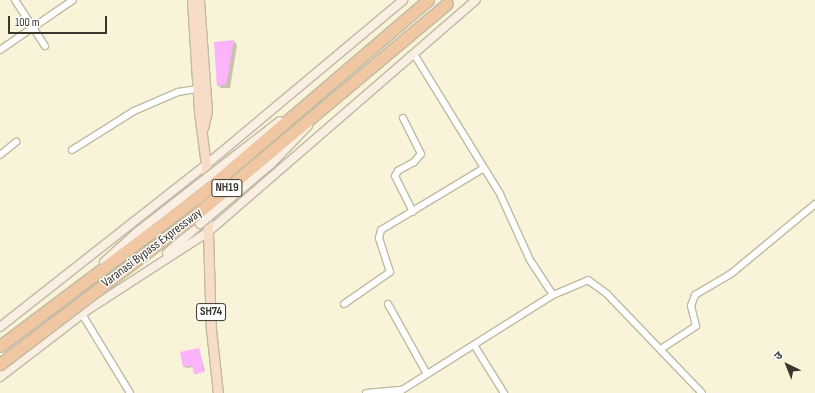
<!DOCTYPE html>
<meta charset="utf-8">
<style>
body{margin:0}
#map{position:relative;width:815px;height:393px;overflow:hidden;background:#f8f3d9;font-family:"Sofia Sans Condensed","Noto Sans Devanagari",sans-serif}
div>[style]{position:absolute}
.shadow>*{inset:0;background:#0003}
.building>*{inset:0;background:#fbb3fb}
.roads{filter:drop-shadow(1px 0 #bfbba3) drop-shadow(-1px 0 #bfbba3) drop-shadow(0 1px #bfbba3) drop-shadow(0 -1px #bfbba3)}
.street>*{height:6px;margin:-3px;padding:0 3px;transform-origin:3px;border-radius:3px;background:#fff}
.secondary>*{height:8px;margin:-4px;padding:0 4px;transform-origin:4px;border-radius:4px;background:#fbeee3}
.primary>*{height:9px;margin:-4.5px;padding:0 4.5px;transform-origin:4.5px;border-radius:4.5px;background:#f7ddc7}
.bridges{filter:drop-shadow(1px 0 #bfbba3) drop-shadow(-1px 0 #bfbba3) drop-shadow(0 1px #bfbba3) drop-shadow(0 -1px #bfbba3)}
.secondary-bridge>*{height:8px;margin:-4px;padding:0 4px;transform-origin:4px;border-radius:4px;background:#fbeee3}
.highway-bridge>*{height:11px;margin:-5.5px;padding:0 5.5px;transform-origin:5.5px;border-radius:5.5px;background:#f1c6a2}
span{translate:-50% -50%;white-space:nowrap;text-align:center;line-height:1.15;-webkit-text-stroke:3px #fff;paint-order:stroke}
.shield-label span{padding:1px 3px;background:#fff;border:1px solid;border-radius:3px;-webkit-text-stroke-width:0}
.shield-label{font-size:12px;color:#39372d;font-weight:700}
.street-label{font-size:13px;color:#39372d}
.north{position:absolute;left:767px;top:345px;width:40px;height:40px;-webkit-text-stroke:3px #fff;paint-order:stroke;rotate:317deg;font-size:11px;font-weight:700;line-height:16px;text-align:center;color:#39372d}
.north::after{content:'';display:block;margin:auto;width:14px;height:18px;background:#39372d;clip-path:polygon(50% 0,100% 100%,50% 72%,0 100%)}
.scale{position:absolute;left:8px;top:16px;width:99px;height:18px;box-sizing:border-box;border:2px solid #39372d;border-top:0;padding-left:5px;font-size:12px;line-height:14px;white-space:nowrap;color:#39372d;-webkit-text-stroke:3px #fff;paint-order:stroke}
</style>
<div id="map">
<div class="shadow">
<i style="clip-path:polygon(234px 41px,237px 45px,230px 88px,221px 88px,218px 85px,215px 43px)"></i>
<i style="clip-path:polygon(199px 349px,205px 371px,195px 374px,193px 367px,186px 368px,184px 366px)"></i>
</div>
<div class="building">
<i style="clip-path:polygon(234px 40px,226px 85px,217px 86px,214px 42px)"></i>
<i style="clip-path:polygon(199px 348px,204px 372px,194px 374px,192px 365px,183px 367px,180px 352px)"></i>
</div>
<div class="roads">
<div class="street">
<i style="left:15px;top:0;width:55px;rotate:56.9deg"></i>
<i style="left:0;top:50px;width:88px;rotate:-34.4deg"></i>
<i style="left:414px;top:54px;width:164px;rotate:58.4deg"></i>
<i style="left:500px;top:194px;width:72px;rotate:65.6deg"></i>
<i style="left:530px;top:260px;width:42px;rotate:56.7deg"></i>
<i style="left:403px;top:118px;width:40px;rotate:63.4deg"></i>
<i style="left:421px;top:154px;width:11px;rotate:131deg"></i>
<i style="left:414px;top:162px;width:18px;rotate:151deg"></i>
<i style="left:398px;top:171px;width:6px;rotate:121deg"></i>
<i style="left:395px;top:176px;width:40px;rotate:63.4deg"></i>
<i style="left:72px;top:150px;width:73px;rotate:-32.2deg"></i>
<i style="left:134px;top:111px;width:48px;rotate:-23.4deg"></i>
<i style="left:178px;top:92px;width:20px;rotate:-9deg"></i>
<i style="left:0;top:155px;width:21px;rotate:-39deg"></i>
<i style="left:344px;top:304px;width:56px;rotate:-34.8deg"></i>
<i style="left:390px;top:272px;width:36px;rotate:-108deg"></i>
<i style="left:379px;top:238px;width:8px;rotate:-76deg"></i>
<i style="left:381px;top:230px;width:120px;rotate:-31deg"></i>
<i style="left:388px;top:304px;width:80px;rotate:60.9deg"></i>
<i style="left:82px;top:314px;width:92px;rotate:58.7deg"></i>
<i style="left:474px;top:345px;width:57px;rotate:58deg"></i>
<i style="left:661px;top:349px;width:42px;rotate:-33.3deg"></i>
<i style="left:696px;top:326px;width:21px;rotate:-104deg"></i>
<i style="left:691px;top:306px;width:12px;rotate:-70deg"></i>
<i style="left:695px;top:295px;width:43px;rotate:-30.7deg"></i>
<i style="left:732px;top:273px;width:108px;rotate:-39.7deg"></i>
<i style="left:366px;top:393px;width:36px;rotate:-5deg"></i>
<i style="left:402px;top:390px;width:178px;rotate:-32.2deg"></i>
<i style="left:553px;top:295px;width:38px;rotate:-23deg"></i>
<i style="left:588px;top:280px;width:24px;rotate:36deg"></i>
<i style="left:607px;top:294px;width:137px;rotate:46.2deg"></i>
</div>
<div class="secondary">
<i style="left:167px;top:253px;width:44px;rotate:-41.3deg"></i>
<i style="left:0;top:327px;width:262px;rotate:-38.2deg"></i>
<i style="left:206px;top:165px;width:257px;rotate:-39.9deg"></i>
<i style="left:0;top:377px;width:108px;rotate:-37.5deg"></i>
<i style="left:86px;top:311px;width:145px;rotate:-32.9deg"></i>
<i style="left:208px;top:232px;width:354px;rotate:-40.9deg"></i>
</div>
<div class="primary">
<i style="left:192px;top:0;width:112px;rotate:86.4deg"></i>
<i style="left:199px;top:112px;width:53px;rotate:82.5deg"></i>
<i style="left:206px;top:165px;width:164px;rotate:88.3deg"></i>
<i style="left:211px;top:329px;width:64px;rotate:83.8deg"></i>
<i style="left:199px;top:0;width:111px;rotate:85.9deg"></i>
<i style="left:207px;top:111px;width:17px;rotate:103deg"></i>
</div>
</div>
<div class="bridges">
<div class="secondary-bridge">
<i style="left:200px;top:224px;width:93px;rotate:-40.2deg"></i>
<i style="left:271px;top:164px;width:53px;rotate:-45.8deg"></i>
<i style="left:104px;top:262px;width:43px;rotate:-42.2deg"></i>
<i style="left:136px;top:233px;width:182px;rotate:-37.9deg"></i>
</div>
<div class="highway-bridge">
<i style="left:0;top:346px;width:248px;rotate:-37deg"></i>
<i style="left:198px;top:197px;width:303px;rotate:-40.6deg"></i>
<i style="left:0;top:364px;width:244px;rotate:-37.3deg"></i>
<i style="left:194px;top:216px;width:330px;rotate:-40deg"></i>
</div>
</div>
<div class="shield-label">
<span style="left:227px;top:188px">NH19</span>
<span style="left:211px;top:312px">SH74</span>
</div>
<div class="street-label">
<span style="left:152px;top:248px;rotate:-37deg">Varanasi Bypass Expressway</span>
</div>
<div class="north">उ</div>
<div class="scale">100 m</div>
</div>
